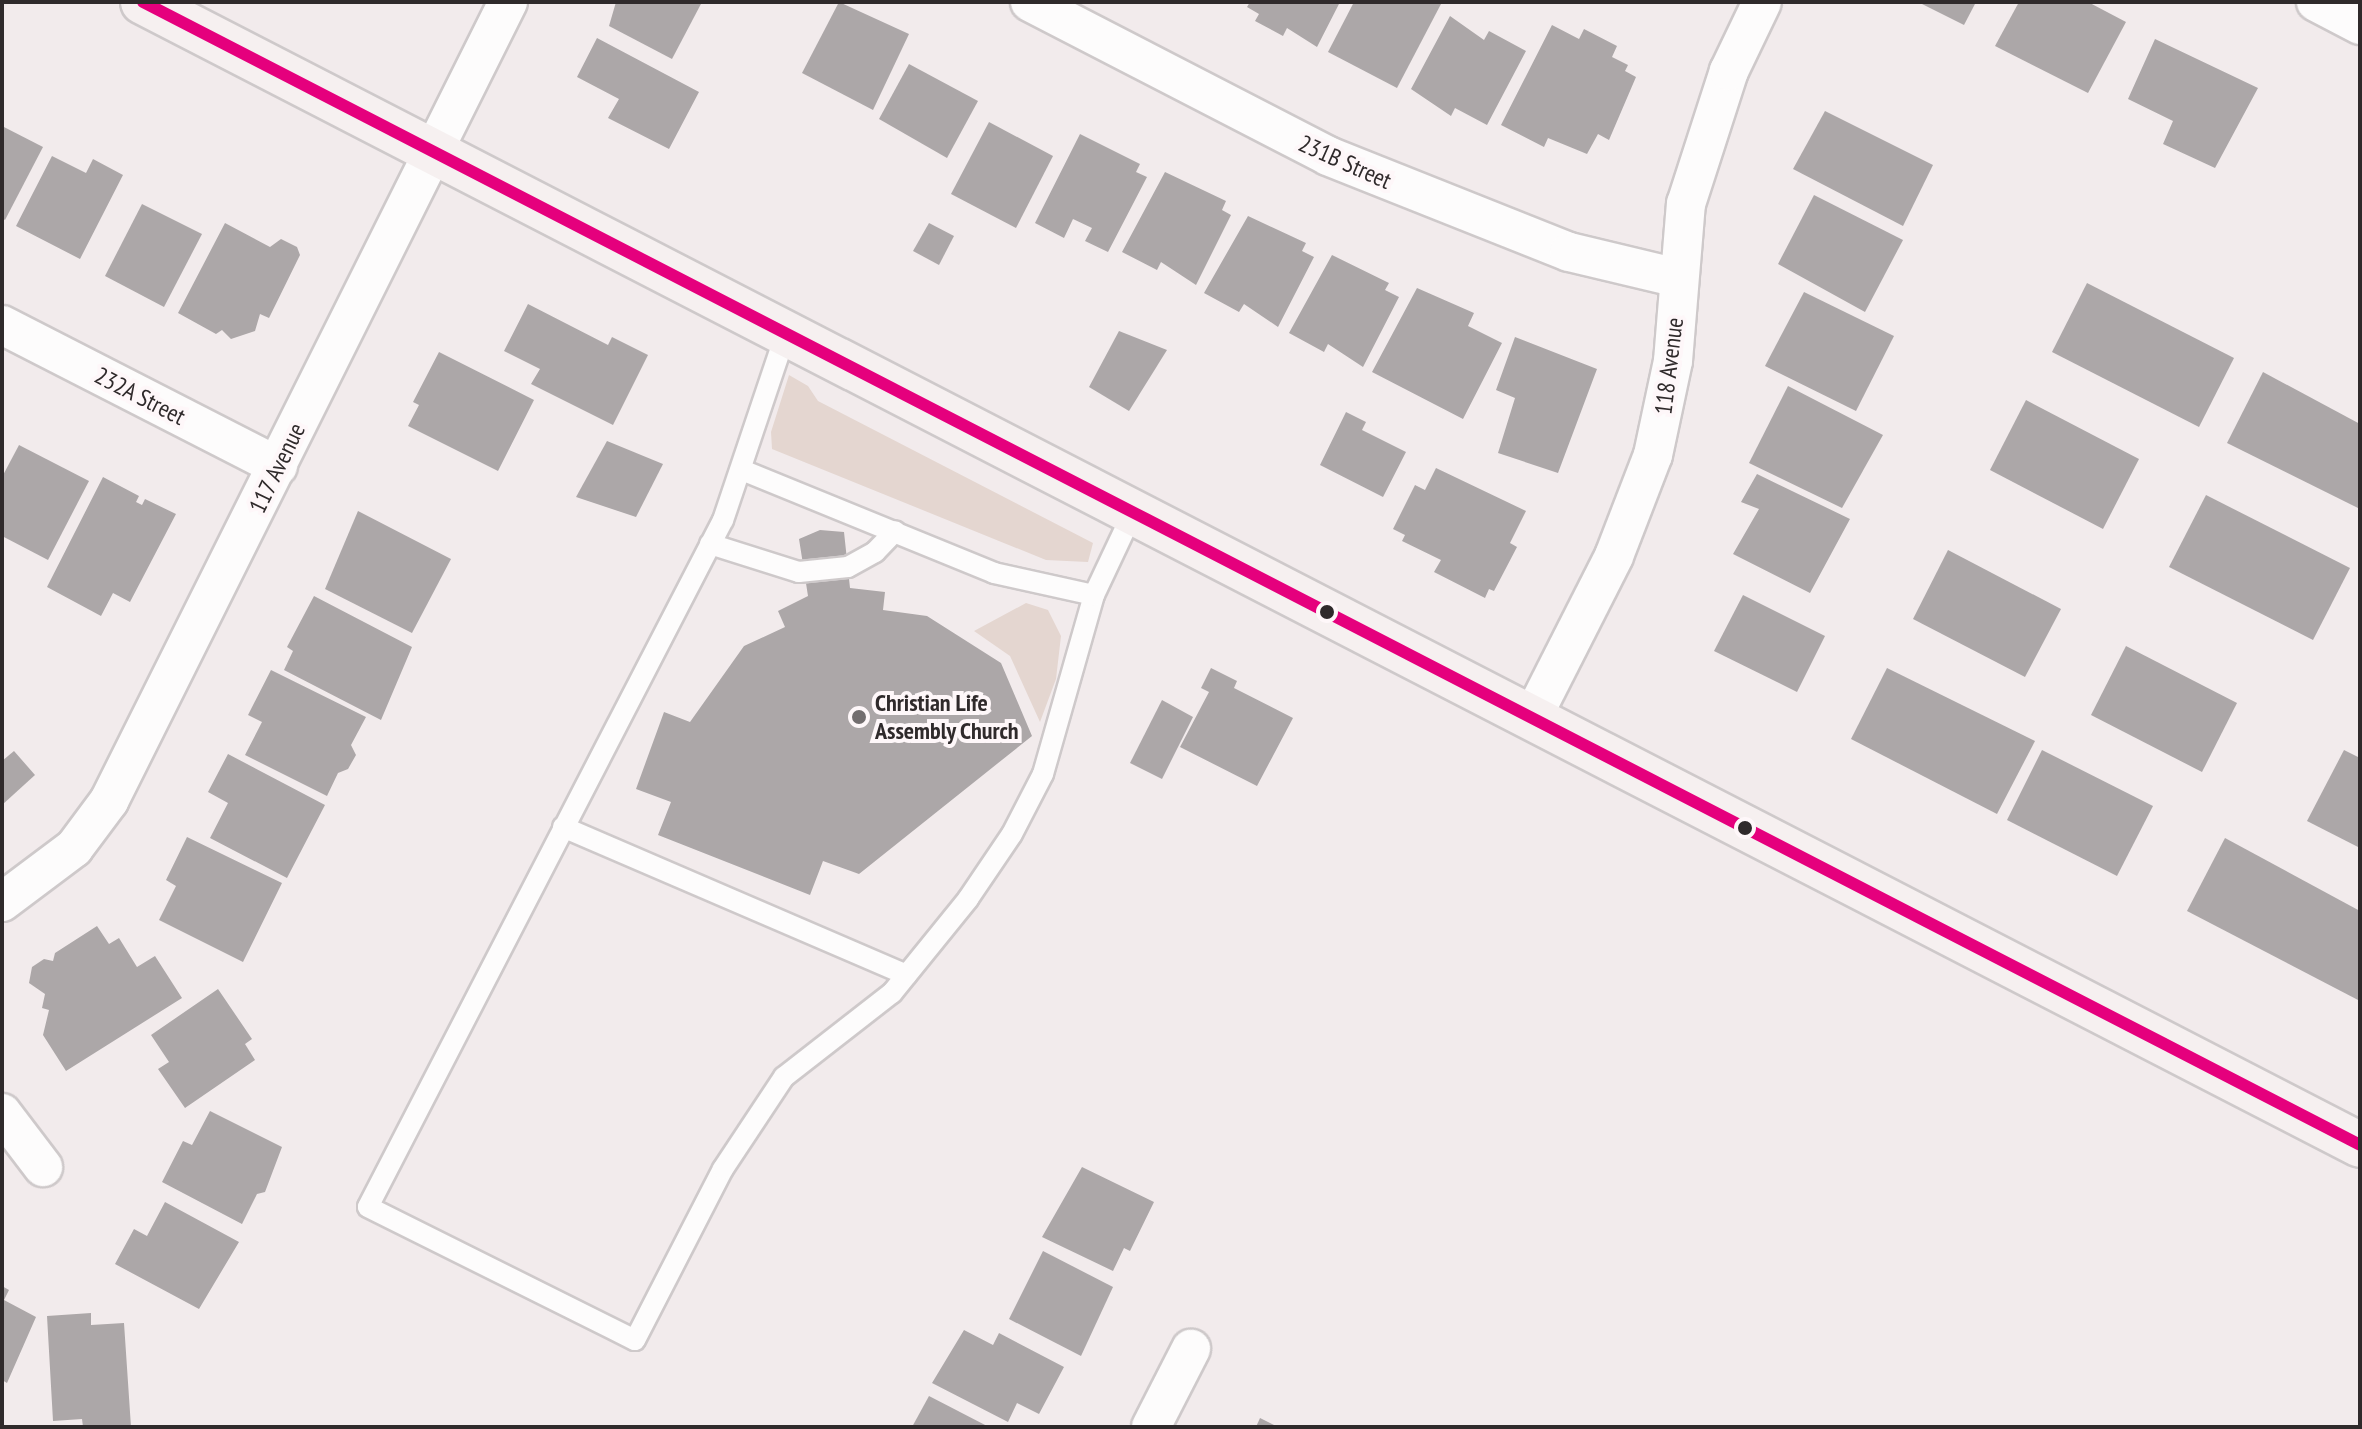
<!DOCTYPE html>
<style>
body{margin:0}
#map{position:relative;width:2362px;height:1429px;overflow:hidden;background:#f2ebec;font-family:"PT Sans Narrow",sans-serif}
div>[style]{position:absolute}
.green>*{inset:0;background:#e4d6d0}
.building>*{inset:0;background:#aca7a8}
.roads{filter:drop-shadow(2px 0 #cec9ca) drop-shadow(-2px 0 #cec9ca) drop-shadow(0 2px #cec9ca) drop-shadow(0 -2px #cec9ca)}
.service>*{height:20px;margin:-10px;padding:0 10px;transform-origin:10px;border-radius:10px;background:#fdfcfc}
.minor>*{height:38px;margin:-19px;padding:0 19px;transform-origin:19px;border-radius:19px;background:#fdfcfc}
.secondary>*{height:44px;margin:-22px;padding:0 22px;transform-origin:22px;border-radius:22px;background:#f6f0f0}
.bus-1>*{height:12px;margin:-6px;padding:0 6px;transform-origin:6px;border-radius:6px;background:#e5007d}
.dots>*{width:22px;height:22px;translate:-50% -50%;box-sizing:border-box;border:4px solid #fef7f9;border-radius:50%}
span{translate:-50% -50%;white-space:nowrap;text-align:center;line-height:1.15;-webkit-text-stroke:8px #fef7f9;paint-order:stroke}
.street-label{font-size:24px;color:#2f2a2b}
.poi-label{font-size:24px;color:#2f2a2b;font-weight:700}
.left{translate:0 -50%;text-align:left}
.frame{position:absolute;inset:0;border:4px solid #2f2a2b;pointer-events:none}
</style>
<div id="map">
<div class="green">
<i style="clip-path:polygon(789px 375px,808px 386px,818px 401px,1093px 543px,1088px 562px,1046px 560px,772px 449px,771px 432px)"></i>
<i style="clip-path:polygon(1026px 603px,1048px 610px,1061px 636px,1056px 679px,1040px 722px,1010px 656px,974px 631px)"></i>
</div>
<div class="building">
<i style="clip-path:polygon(616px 2px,702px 2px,672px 59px,609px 26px)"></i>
<i style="clip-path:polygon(839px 2px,909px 34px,873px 110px,802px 73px)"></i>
<i style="clip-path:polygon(1250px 2px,1340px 2px,1317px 47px,1287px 28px,1283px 36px,1255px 21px,1259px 14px,1247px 7px)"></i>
<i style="clip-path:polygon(1354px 2px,1441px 4px,1397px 88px,1328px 52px)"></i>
<i style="clip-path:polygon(1918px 2px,1976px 2px,1964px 25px)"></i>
<i style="clip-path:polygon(2019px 2px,2088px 2px,2126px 22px,2088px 93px,1995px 46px)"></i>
<i style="clip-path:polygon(1450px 16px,1484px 40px,1489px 31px,1526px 51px,1487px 125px,1455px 108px,1451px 116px,1411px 89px)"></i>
<i style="clip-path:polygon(1552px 25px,1579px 39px,1584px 29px,1617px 46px,1612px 57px,1628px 65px,1625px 71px,1636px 77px,1609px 140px,1598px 134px,1587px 154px,1548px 138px,1544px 147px,1501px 125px)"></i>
<i style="clip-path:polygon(597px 38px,699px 92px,669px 149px,608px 118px,619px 99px,577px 77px)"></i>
<i style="clip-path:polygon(2155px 39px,2258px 88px,2215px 168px,2163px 144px,2173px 121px,2128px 99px)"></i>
<i style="clip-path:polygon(909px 64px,978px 101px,947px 158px,879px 119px)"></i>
<i style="clip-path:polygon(1825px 111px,1933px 165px,1903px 226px,1793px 169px)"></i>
<i style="clip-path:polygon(989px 122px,1053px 156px,1016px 228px,951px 194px)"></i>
<i style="clip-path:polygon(2px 126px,43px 147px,5px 220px,2px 218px)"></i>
<i style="clip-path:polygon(1080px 134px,1140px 164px,1136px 172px,1147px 177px,1108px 252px,1085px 241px,1092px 228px,1073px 219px,1064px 238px,1035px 223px)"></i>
<i style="clip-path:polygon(52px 156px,86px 173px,93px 159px,123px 175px,80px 259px,16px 226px)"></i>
<i style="clip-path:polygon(1165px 172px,1226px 201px,1222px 210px,1231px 215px,1196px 285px,1161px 262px,1157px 270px,1122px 252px)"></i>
<i style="clip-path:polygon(1814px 195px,1903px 240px,1865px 312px,1778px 264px)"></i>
<i style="clip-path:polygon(142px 204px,202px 234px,164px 307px,105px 276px)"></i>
<i style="clip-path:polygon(1248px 216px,1306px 243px,1302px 251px,1314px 257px,1278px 327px,1244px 304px,1239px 312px,1204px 293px)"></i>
<i style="clip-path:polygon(225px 223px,270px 247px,281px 239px,297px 247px,300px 255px,269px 318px,260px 314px,255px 331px,231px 339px,222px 330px,216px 334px,178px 313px)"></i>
<i style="clip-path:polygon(929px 223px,954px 236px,939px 265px,913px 251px)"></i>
<i style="clip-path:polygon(1332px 255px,1389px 283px,1385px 290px,1399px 297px,1363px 367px,1328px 344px,1324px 352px,1289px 333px)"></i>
<i style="clip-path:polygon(2087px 283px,2234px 358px,2199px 427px,2052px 352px)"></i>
<i style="clip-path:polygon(1417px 288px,1474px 313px,1468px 326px,1502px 343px,1463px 419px,1372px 372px)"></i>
<i style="clip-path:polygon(1804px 292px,1894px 336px,1856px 411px,1765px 366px)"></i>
<i style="clip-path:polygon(528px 304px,608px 345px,612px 337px,648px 355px,613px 425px,531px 384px,540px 369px,504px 351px)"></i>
<i style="clip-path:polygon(1119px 331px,1167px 350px,1129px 411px,1089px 387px)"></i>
<i style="clip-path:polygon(1515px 337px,1597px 369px,1558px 473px,1498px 453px,1515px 398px,1496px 390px)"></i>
<i style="clip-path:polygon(439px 352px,534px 400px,498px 471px,408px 426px,419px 405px,413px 402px)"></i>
<i style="clip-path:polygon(2263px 372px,2360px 424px,2360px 509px,2227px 443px)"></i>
<i style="clip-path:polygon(1788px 386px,1883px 435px,1842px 508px,1749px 463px)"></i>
<i style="clip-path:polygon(2026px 400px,2139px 459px,2103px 529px,1990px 470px)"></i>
<i style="clip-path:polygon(1346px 412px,1366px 422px,1362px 430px,1406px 452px,1383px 497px,1320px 465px)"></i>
<i style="clip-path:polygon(607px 441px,663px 464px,636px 517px,576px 497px)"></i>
<i style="clip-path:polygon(19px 445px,89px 481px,48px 560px,2px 536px,2px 477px)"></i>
<i style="clip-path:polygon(1436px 468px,1526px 511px,1510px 543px,1517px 547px,1494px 591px,1489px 589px,1485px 598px,1434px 572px,1441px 560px,1402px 541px,1405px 535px,1393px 529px,1415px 485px,1425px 490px)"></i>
<i style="clip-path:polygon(1757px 474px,1850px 519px,1810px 593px,1733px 554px,1759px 509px,1741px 502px)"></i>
<i style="clip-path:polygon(103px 477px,139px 496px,136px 502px,142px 505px,145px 499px,176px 514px,130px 602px,113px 593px,101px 616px,47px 587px)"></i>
<i style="clip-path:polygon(2206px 495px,2350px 568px,2313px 640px,2169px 567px)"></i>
<i style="clip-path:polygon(358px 511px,451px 559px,412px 633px,325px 589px)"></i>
<i style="clip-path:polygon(820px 530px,844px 532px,850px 588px,885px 592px,883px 610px,927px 616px,1001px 663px,1032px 736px,859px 874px,823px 861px,810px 895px,658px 835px,671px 802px,636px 789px,664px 712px,690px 722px,744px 646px,785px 627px,778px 611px,808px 596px,799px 539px)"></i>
<i style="clip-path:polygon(1948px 550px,2061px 609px,2025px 677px,1913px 619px)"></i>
<i style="clip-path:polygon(1743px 595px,1825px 636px,1797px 692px,1714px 651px)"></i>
<i style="clip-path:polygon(314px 596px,412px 647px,381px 720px,284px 670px,293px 651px,287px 647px)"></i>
<i style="clip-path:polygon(2126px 646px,2237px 703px,2202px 772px,2091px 715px)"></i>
<i style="clip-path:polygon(1211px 668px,1237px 681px,1234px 688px,1293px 718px,1257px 786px,1180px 747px,1209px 692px,1201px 688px)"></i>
<i style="clip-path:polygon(1887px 668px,2035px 741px,1997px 814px,1851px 739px)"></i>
<i style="clip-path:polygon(271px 670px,366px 717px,351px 745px,356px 755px,348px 769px,338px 773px,327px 796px,245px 755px,262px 722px,248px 715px)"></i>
<i style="clip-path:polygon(1162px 700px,1193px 717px,1162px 779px,1130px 763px)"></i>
<i style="clip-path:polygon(2042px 750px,2153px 806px,2117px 876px,2007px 820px)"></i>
<i style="clip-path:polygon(2344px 750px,2360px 758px,2360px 848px,2307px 821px)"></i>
<i style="clip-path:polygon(14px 751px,35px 775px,2px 805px,2px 761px)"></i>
<i style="clip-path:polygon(228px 754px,325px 805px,287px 878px,210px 838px,228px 803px,208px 792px)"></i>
<i style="clip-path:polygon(187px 837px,282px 883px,243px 962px,159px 920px,176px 886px,166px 880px)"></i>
<i style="clip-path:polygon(2225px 838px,2360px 911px,2360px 1001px,2187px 911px)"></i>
<i style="clip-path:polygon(97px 926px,109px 944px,119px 938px,137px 967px,155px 956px,182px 998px,66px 1071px,43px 1035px,49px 1010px,42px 1008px,45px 994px,29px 983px,32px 967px,44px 959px,53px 961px,55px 953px)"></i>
<i style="clip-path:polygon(218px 989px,252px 1039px,245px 1044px,255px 1060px,185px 1108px,158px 1069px,169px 1062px,151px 1035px)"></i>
<i style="clip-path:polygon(210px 1111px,282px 1147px,265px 1192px,257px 1194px,242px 1224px,162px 1182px,183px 1141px,192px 1145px)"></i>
<i style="clip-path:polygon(1082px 1167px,1154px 1202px,1130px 1251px,1124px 1248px,1113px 1271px,1042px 1237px)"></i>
<i style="clip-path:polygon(165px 1202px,239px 1242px,199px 1309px,115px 1264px,134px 1229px,147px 1236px)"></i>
<i style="clip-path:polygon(1043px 1251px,1113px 1287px,1081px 1356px,1009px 1319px)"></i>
<i style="clip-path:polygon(2px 1286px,9px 1290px,4px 1300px,36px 1317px,7px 1383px,2px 1380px)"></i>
<i style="clip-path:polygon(91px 1313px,91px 1325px,124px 1323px,131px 1427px,83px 1427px,82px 1419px,53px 1421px,47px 1316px)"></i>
<i style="clip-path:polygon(964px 1330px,993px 1345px,999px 1333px,1064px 1367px,1039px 1414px,1017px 1403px,1008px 1422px,932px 1383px)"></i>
<i style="clip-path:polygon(929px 1396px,989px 1427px,912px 1427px)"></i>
<i style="clip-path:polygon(1260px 1418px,1278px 1427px,1256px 1427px)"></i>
</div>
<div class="roads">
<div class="service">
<i style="left:786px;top:333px;width:197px;rotate:108.6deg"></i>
<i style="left:723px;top:520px;width:773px;rotate:117.33deg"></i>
<i style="left:368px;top:1207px;width:298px;rotate:26.5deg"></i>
<i style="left:635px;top:1340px;width:192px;rotate:-62.8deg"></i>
<i style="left:723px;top:1169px;width:110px;rotate:-56.5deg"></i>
<i style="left:784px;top:1077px;width:137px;rotate:-37.9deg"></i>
<i style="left:892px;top:993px;width:121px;rotate:-51deg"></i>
<i style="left:968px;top:899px;width:78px;rotate:-55.9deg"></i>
<i style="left:1012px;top:834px;width:68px;rotate:-62.7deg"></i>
<i style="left:1043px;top:774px;width:186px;rotate:-74.1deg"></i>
<i style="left:1094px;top:595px;width:92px;rotate:-64.8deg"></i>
<i style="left:742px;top:470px;width:272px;rotate:22.2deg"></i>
<i style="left:994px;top:573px;width:102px;rotate:12.4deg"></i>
<i style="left:710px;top:544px;width:93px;rotate:17.5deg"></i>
<i style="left:799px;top:572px;width:49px;rotate:-5.8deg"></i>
<i style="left:848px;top:567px;width:31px;rotate:-29deg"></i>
<i style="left:875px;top:552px;width:29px;rotate:-46deg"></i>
<i style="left:563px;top:827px;width:374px;rotate:23.3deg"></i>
</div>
<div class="minor">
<i style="left:1030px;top:2px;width:335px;rotate:27.3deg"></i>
<i style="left:1328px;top:156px;width:259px;rotate:21.7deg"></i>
<i style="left:1569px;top:252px;width:112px;rotate:13.4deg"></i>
<i style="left:2316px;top:2px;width:50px;rotate:27.6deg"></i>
<i style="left:2px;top:325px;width:310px;rotate:27.1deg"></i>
<i style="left:1533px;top:716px;width:179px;rotate:-63.1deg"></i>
<i style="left:1614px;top:556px;width:108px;rotate:-68.9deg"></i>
<i style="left:1653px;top:455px;width:96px;rotate:-78deg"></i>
<i style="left:1673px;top:361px;width:158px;rotate:-85.3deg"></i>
<i style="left:1686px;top:204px;width:140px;rotate:-72.1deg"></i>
<i style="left:1729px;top:71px;width:76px;rotate:-64.4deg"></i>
<i style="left:2px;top:902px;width:90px;rotate:-36.9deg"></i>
<i style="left:74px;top:848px;width:59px;rotate:-53.3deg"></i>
<i style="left:109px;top:801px;width:893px;rotate:-63.46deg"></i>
<i style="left:2px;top:1113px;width:68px;rotate:52.8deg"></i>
<i style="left:1151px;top:1427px;width:88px;rotate:-62.9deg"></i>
</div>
<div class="secondary">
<i style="left:143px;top:2px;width:2494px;rotate:27.27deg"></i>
</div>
</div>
<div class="bus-1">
<i style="left:143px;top:2px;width:2494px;rotate:27.27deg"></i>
</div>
<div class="dots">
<i style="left:1327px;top:612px;background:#2f2a2b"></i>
<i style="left:859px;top:717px;background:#736e6f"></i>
<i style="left:1745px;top:828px;background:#2f2a2b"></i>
</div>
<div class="street-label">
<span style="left:1345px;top:162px;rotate:24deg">231B Street</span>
<span style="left:1669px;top:366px;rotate:-83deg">118 Avenue</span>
<span style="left:140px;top:396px;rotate:27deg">232A Street</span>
<span style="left:277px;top:468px;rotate:-64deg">117 Avenue</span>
</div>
<div class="poi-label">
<span class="left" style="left:875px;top:717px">Christian Life<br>Assembly Church</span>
</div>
<div class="frame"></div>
</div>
